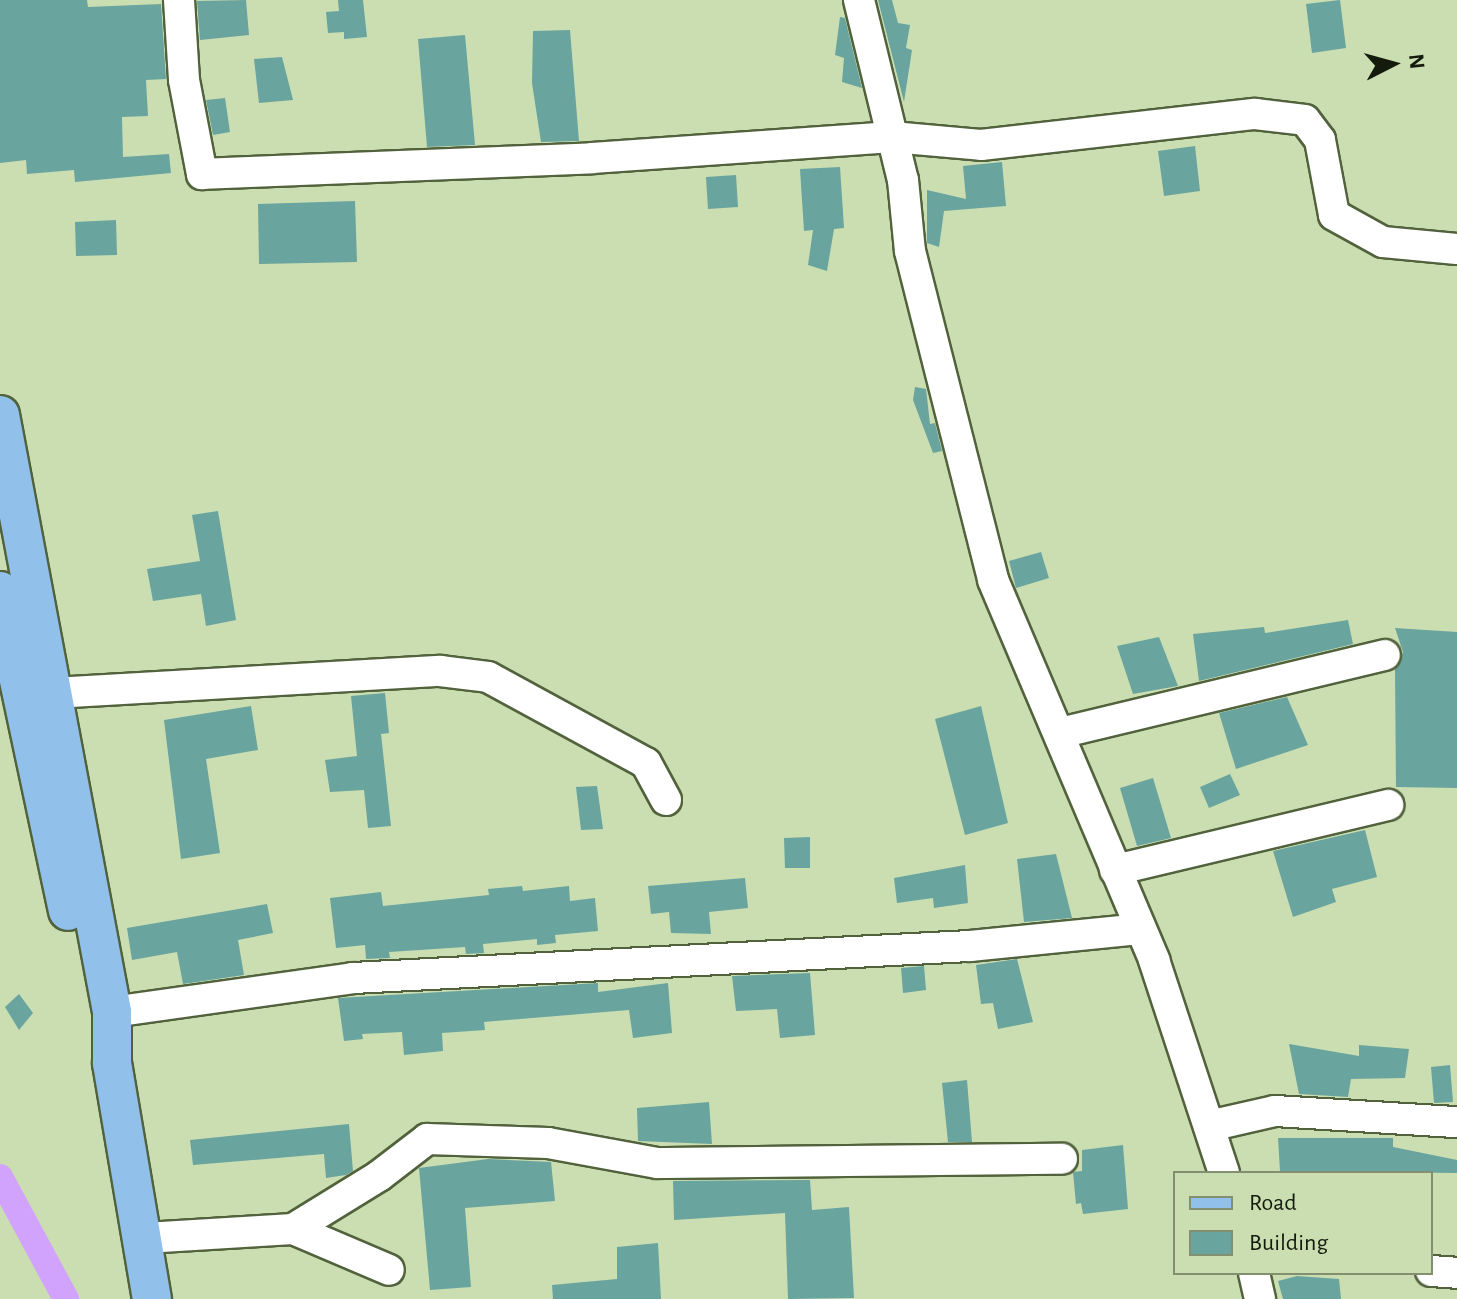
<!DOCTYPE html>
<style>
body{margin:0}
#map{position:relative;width:1457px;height:1299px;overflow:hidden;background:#cadeb2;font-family:"Alegreya Sans",sans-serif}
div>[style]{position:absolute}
.canal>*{height:26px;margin:-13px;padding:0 13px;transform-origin:13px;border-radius:13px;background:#d2a3fc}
.building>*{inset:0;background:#6aa49e}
.roads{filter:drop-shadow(2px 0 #51623c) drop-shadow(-2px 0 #51623c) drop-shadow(0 2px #51623c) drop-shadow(0 -2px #51623c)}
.minor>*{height:30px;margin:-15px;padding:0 15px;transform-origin:15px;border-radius:15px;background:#fff}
.major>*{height:38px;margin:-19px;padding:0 19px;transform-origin:19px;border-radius:19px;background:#91c1eb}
span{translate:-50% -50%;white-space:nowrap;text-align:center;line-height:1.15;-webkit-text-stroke:7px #cadeb2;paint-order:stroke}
.legend{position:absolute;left:1173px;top:1171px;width:260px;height:104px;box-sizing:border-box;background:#cadeb2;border:2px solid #829070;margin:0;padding:10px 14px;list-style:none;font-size:24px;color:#151b0c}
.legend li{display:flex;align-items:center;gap:16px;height:40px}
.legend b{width:40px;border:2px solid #829070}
.north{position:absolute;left:1353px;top:24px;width:80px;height:80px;-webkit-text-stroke:6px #cadeb2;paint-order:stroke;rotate:84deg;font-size:22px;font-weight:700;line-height:32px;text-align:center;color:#151b0c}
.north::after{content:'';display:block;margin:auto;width:28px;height:36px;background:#151b0c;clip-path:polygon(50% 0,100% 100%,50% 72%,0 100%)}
</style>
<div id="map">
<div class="canal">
<i style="left:0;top:1177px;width:139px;rotate:61.6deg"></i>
</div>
<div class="building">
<i style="clip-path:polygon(0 0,87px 0,88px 7px,161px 4px,166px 79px,146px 80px,148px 116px,122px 117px,123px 157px,169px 154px,171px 173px,75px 182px,74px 170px,27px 174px,26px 160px,0 163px)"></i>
<i style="clip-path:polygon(246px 0,249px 35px,200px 40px,197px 1px)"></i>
<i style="clip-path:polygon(338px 0,363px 0,367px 37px,344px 39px,344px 32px,328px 33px,326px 12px,339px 11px)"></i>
<i style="clip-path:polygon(878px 0,892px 0,898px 23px,910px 25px,906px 48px,912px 50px,904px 102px)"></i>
<i style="clip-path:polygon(1340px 0,1346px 48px,1312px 53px,1306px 4px)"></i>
<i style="clip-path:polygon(840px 17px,845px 18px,862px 88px,842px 82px,844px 58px,835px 55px)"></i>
<i style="clip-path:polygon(570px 30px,579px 141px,541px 142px,532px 83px,533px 31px)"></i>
<i style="clip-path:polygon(465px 35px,475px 145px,427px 147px,418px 39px)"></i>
<i style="clip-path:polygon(282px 57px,293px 100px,259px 103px,254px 59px)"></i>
<i style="clip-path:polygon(225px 98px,230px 132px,213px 135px,206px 100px)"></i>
<i style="clip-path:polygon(1195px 146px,1200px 191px,1164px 196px,1158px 151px)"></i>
<i style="clip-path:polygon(1002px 162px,1006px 206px,944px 211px,939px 247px,927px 243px,927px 190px,966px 199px,963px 166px)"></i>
<i style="clip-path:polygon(840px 167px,844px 228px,834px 229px,827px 271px,808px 265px,813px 230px,804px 231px,800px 169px)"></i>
<i style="clip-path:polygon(736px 175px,738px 207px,708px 209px,706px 177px)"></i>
<i style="clip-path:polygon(355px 201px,357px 262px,259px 264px,258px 204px)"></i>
<i style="clip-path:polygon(116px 220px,117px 255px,76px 256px,75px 222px)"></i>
<i style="clip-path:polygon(915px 387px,926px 389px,930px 424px,935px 423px,942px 451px,933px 453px,913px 400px)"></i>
<i style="clip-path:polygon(218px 511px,236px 620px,206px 626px,201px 594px,153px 601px,147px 569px,200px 561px,192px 515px)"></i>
<i style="clip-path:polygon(1041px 552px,1049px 578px,1016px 588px,1009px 561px)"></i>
<i style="clip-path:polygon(1348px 620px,1353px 644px,1199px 681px,1193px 634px,1264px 627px,1265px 633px)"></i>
<i style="clip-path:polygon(1395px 628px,1457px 632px,1457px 788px,1396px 787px,1395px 669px,1403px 652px)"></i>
<i style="clip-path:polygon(1159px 637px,1178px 686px,1133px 694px,1117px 646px)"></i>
<i style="clip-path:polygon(385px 693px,389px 733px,381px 734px,391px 826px,368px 828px,364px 790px,330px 792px,325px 760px,357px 756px,351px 696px)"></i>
<i style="clip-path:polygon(1287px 697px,1308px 745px,1236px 769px,1219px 713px)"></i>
<i style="clip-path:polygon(251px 706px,258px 750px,206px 759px,220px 853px,181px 859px,164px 720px)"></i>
<i style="clip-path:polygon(981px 706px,1008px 823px,965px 835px,935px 719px)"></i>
<i style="clip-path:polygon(1230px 774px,1240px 795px,1209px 808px,1200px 787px)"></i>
<i style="clip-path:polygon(1153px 778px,1171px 838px,1137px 846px,1120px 788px)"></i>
<i style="clip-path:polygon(597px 786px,603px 829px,581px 830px,576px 787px)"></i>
<i style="clip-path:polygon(1365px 830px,1377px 877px,1332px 889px,1336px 902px,1293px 917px,1273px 851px)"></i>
<i style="clip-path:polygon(810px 837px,810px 868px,785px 868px,784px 838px)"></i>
<i style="clip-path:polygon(1056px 854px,1072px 918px,1024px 922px,1017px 859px)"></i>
<i style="clip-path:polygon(965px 865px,968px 903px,934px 908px,933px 898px,897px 903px,894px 878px)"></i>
<i style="clip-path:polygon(745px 878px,748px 908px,709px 912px,711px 934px,671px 933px,669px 912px,651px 914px,648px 886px)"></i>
<i style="clip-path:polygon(522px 886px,523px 891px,569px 886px,570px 901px,595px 898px,598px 931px,555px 935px,556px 943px,537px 945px,537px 939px,483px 944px,484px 953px,466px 954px,465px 947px,389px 952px,390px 958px,366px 959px,365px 945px,336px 948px,330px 898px,381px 892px,383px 906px,489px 895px,488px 889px)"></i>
<i style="clip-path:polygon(267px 904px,273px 933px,238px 940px,244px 975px,183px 984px,177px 952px,132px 960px,127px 928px)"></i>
<i style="clip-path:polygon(1017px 959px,1033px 1022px,998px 1029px,993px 1003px,981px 1004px,976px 965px)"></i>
<i style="clip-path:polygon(924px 966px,926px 990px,903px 993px,901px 968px)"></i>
<i style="clip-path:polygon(810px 973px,815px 1035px,780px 1038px,777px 1009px,736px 1011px,732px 976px)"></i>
<i style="clip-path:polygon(598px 983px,598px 992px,668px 983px,672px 1033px,633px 1038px,629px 1010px,484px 1022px,485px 1030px,442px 1033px,443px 1051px,404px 1055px,402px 1032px,362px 1034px,363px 1039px,344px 1041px,338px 998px)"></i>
<i style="clip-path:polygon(19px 994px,33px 1013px,19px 1030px,5px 1007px)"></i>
<i style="clip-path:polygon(1289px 1044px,1359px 1056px,1359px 1045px,1409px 1049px,1405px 1078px,1351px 1079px,1348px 1097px,1299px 1094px)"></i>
<i style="clip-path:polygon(1450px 1065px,1453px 1102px,1434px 1103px,1431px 1067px)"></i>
<i style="clip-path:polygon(967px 1080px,972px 1142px,948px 1142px,942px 1083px)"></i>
<i style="clip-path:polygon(709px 1102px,712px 1144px,638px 1141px,637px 1108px)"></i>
<i style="clip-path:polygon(349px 1124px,353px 1171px,346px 1175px,326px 1178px,324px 1154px,193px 1165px,190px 1140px)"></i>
<i style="clip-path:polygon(1278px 1138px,1393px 1138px,1393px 1147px,1457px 1160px,1457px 1173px,1280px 1171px)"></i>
<i style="clip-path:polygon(1123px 1145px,1128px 1209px,1083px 1214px,1081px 1203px,1076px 1204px,1073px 1172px,1082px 1171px,1082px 1150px)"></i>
<i style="clip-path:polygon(488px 1159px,551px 1162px,555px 1201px,465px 1208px,471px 1287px,430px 1290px,419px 1168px)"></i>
<i style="clip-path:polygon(810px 1180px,812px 1210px,849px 1207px,854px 1298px,788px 1299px,785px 1213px,674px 1220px,673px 1181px)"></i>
<i style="clip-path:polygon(658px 1243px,661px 1299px,553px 1299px,552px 1285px,617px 1279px,617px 1247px)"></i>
<i style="clip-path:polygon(1297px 1276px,1339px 1279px,1341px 1299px,1283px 1299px,1278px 1281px)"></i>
</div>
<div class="roads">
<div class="minor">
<i style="left:179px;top:0;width:80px;rotate:86.4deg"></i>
<i style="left:184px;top:80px;width:96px;rotate:79.2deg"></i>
<i style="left:202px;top:174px;width:390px;rotate:-2.3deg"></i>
<i style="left:592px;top:158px;width:301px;rotate:-4deg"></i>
<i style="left:892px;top:137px;width:89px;rotate:5.1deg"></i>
<i style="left:981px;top:145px;width:276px;rotate:-6.5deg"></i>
<i style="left:1255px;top:114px;width:50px;rotate:6.8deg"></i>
<i style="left:1305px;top:120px;width:25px;rotate:53deg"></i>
<i style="left:1320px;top:140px;width:76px;rotate:79.4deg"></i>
<i style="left:1334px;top:215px;width:56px;rotate:28.9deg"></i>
<i style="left:1383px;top:242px;width:74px;rotate:5.4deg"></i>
<i style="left:859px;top:0;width:185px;rotate:76.3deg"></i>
<i style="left:903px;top:180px;width:71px;rotate:84.4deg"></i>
<i style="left:910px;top:251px;width:339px;rotate:75.8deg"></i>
<i style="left:993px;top:580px;width:413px;rotate:67deg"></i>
<i style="left:1154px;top:960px;width:224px;rotate:71.8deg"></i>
<i style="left:53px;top:693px;width:388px;rotate:-3.3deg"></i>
<i style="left:440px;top:671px;width:48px;rotate:7.1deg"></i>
<i style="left:488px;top:677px;width:180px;rotate:28.6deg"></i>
<i style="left:646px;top:763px;width:42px;rotate:61.6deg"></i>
<i style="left:1060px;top:733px;width:334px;rotate:-13.5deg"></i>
<i style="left:1115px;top:870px;width:281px;rotate:-13.4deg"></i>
<i style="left:112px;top:1012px;width:243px;rotate:-8deg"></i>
<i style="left:353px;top:978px;width:618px;rotate:-2.97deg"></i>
<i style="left:970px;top:946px;width:170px;rotate:-5.7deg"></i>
<i style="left:1209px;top:1126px;width:68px;rotate:-12.8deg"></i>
<i style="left:1275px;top:1111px;width:182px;rotate:3.5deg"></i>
<i style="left:293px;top:1229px;width:101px;rotate:-31.6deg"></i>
<i style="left:379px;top:1176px;width:61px;rotate:-37.6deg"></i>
<i style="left:427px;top:1139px;width:121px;rotate:1.9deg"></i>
<i style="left:548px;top:1143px;width:111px;rotate:10.4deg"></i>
<i style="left:657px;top:1163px;width:405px;rotate:-0.6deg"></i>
<i style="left:145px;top:1238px;width:148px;rotate:-3.5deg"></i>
<i style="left:293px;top:1229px;width:104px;rotate:23.1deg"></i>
<i style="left:1431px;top:1271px;width:26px;rotate:4deg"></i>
<i style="left:1254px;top:1273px;width:27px;rotate:77deg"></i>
</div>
<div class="major">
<i style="left:0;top:415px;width:607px;rotate:79.37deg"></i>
<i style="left:112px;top:1012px;width:51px;rotate:90deg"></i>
<i style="left:112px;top:1063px;width:239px;rotate:80.4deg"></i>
<i style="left:0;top:591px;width:327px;rotate:78deg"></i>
</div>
</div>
<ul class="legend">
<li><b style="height:10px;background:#91c1eb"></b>Road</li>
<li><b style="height:22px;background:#6aa49e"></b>Building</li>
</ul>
<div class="north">N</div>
</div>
